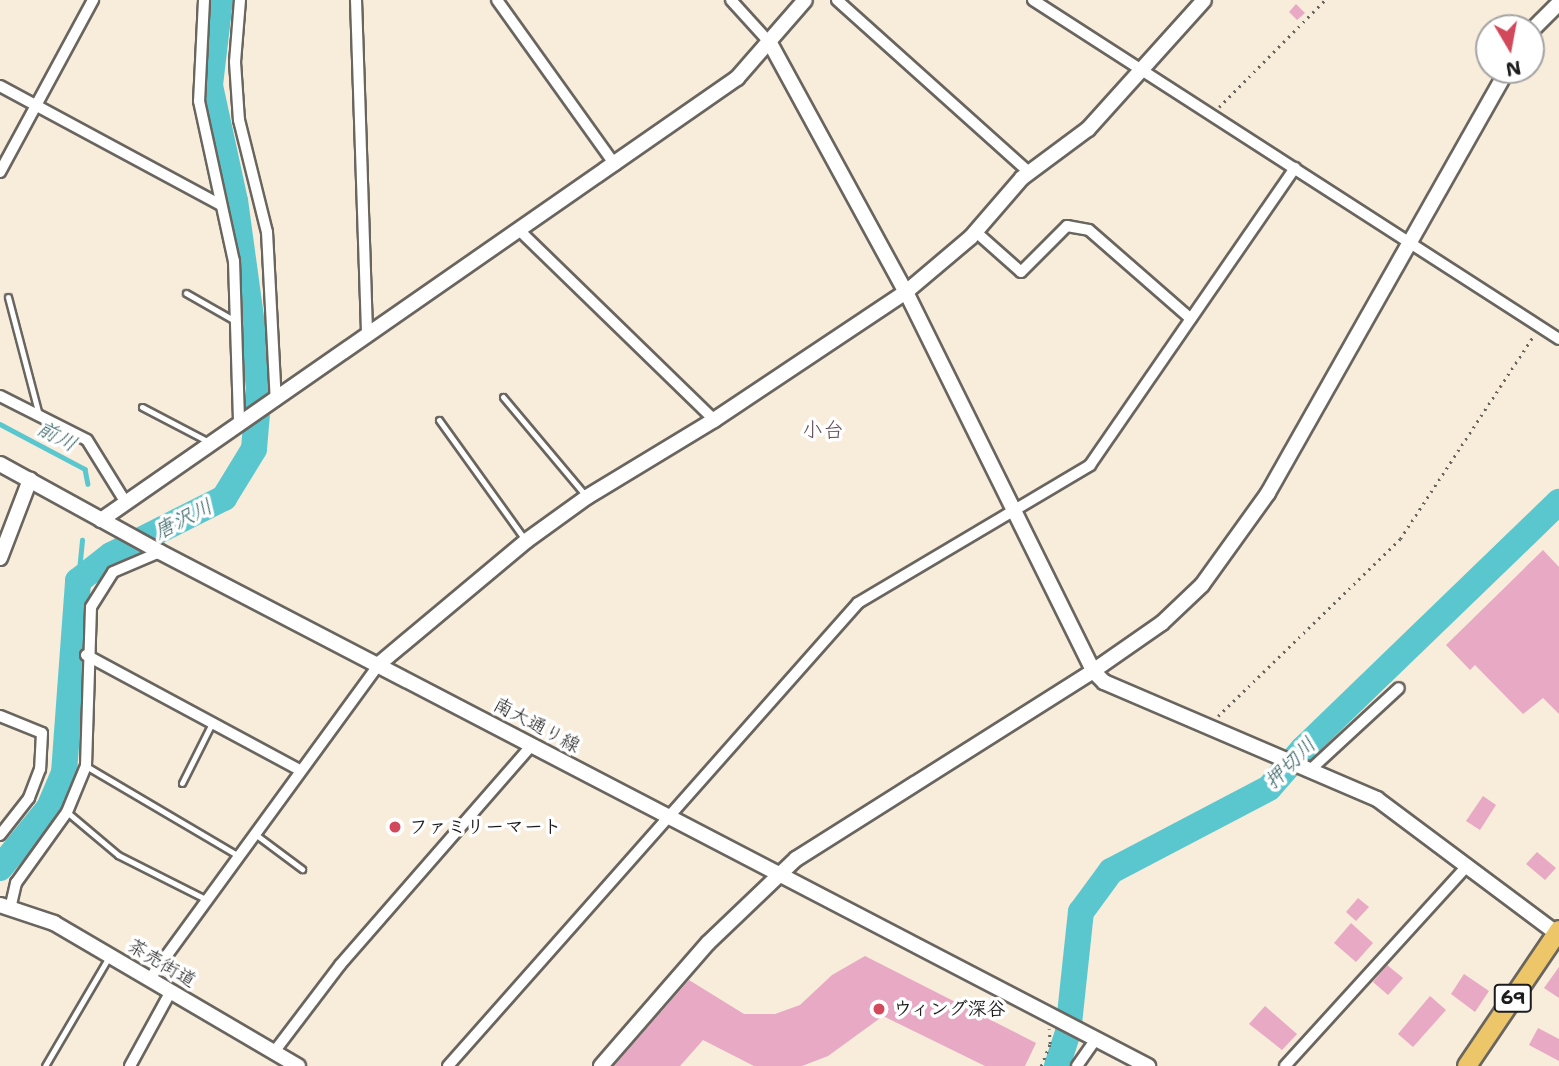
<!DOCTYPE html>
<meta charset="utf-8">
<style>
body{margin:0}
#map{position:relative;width:1559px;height:1066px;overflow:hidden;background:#f8ecdb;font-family:"Shantell Sans","Klee One",sans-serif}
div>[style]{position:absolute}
.stream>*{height:4.5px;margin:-2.25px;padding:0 2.25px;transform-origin:2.25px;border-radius:2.25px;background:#5ac7cf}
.river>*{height:26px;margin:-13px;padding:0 13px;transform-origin:13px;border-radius:13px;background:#5ac7cf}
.building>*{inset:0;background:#e7a9c4}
.path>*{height:2.5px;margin-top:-1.25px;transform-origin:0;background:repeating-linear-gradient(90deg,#69655f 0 2px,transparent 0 7px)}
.roads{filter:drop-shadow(2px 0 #69655f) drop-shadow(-2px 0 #69655f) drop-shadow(0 2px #69655f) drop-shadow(0 -2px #69655f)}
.service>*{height:5px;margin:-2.5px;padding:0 2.5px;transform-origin:2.5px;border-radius:2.5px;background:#fff}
.minor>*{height:10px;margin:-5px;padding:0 5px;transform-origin:5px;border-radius:5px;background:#fff}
.tertiary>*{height:14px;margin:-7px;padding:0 7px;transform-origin:7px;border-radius:7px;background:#fff}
.primary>*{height:18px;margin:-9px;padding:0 9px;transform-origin:9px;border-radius:9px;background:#ecc669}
.dots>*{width:19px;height:19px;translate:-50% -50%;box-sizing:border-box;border:4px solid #fff;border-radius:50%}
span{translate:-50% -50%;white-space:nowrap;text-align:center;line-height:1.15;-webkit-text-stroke:7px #fff;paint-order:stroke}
.shield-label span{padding:2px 5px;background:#fff;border:2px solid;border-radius:5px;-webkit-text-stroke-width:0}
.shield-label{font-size:18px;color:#1c1c1c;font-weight:700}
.street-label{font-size:19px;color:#1c1c1c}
.poi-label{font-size:19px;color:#1c1c1c;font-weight:700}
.left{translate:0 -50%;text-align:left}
.neighbourhood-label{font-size:21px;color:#634d57}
.water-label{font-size:21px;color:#356064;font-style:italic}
.north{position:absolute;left:1475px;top:14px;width:70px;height:70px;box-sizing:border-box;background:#fff;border:2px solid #a4a4a4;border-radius:50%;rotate:170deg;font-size:19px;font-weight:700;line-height:28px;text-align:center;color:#1c1c1c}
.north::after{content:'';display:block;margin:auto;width:24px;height:32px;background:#d1495b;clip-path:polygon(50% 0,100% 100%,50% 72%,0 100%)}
</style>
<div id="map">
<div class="stream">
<i style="left:0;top:424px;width:96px;rotate:27.9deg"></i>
<i style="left:85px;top:469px;width:15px;rotate:79deg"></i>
<i style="left:78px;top:581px;width:41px;rotate:-84.4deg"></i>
</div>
<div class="river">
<i style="left:0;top:868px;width:77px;rotate:-50.8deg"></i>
<i style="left:49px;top:808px;width:38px;rotate:-67deg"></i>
<i style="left:64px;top:773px;width:193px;rotate:-85.8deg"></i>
<i style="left:78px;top:581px;width:42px;rotate:-38.2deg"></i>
<i style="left:111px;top:555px;width:127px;rotate:-26.8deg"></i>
<i style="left:224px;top:498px;width:57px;rotate:-58.5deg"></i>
<i style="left:254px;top:449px;width:59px;rotate:-85.2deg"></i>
<i style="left:259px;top:390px;width:51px;rotate:-95.6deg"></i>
<i style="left:254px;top:339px;width:139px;rotate:-97.8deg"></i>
<i style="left:235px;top:201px;width:119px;rotate:-102.2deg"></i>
<i style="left:210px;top:85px;width:86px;rotate:-83.3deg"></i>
<i style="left:1057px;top:1066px;width:35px;rotate:-72deg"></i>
<i style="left:1068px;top:1033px;width:122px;rotate:-83.9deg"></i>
<i style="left:1081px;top:912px;width:51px;rotate:-53.8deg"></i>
<i style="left:1111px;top:871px;width:178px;rotate:-27.7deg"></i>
<i style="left:1269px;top:788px;width:52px;rotate:-48.9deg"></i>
<i style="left:1303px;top:749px;width:356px;rotate:-44deg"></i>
</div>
<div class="building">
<i style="clip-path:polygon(1296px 4px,1305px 13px,1297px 20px,1289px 12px)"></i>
<i style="clip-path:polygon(1543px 550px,1559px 567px,1559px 714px,1543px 698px,1523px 714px,1475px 665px,1470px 670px,1446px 645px)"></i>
<i style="clip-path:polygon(1483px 796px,1496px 805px,1480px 830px,1466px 821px)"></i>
<i style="clip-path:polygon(1537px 852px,1556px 868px,1545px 880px,1526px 864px)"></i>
<i style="clip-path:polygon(1358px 898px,1369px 907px,1356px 921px,1346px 912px)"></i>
<i style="clip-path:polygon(1351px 923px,1373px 943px,1356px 962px,1334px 943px)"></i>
<i style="clip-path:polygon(865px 956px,1036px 1043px,1025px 1066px,985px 1066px,883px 1016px,828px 1056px,802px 1066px,754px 1066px,703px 1040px,680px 1066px,614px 1066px,689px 980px,744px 1014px,775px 1014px,800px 1005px,832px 975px)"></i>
<i style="clip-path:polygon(1387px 965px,1403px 978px,1388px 995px,1373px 982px)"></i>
<i style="clip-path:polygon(1559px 967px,1559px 998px,1544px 988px)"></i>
<i style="clip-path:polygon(1464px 974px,1489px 991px,1475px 1012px,1451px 994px)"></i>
<i style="clip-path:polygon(1430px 996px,1446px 1010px,1413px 1047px,1398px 1034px)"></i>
<i style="clip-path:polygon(1265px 1006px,1297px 1034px,1282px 1050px,1249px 1024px)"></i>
<i style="clip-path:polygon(1538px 1028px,1559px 1039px,1559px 1061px,1529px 1045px)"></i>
</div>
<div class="path">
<i style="left:1219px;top:107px;width:151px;rotate:-45.3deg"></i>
<i style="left:1218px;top:716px;width:254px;rotate:-44.2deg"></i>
<i style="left:1400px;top:539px;width:244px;rotate:-56.7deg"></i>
<i style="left:1041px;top:1066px;width:24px;rotate:-68deg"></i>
<i style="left:1050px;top:1044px;width:15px;rotate:-94deg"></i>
</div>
<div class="roads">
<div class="service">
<i style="left:186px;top:293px;width:56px;rotate:29.7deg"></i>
<i style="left:8px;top:297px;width:122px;rotate:75.3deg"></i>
<i style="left:503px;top:397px;width:131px;rotate:50deg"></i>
<i style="left:142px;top:407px;width:78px;rotate:27.6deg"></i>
<i style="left:439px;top:420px;width:149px;rotate:54.3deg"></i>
<i style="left:86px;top:766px;width:178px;rotate:30.5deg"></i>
<i style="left:182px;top:783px;width:67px;rotate:-63.4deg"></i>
<i style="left:67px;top:812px;width:67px;rotate:40.1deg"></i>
<i style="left:118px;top:855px;width:100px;rotate:26.8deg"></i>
<i style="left:255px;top:834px;width:59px;rotate:36.7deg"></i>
<i style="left:45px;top:1066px;width:126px;rotate:-59.6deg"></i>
</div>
<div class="minor">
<i style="left:204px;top:0;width:101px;rotate:92.8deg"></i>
<i style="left:199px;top:101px;width:164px;rotate:77.7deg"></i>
<i style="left:234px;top:261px;width:163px;rotate:88.2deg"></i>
<i style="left:240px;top:0;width:62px;rotate:94.6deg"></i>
<i style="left:235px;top:62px;width:58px;rotate:86.1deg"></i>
<i style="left:239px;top:120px;width:115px;rotate:76deg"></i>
<i style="left:267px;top:232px;width:169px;rotate:87deg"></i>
<i style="left:356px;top:0;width:336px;rotate:88.1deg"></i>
<i style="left:497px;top:0;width:203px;rotate:54.4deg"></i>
<i style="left:731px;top:0;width:58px;rotate:47.8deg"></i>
<i style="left:837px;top:0;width:258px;rotate:41.9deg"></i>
<i style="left:1033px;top:0;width:626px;rotate:32.8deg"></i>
<i style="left:0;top:86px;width:249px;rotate:28.3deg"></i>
<i style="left:0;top:172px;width:196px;rotate:-61.6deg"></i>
<i style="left:521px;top:232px;width:269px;rotate:44.2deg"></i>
<i style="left:976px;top:232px;width:60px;rotate:41.6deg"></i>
<i style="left:1021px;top:272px;width:65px;rotate:-45deg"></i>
<i style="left:1067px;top:226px;width:22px;rotate:10deg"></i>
<i style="left:1089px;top:230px;width:135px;rotate:41.1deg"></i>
<i style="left:0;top:396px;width:97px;rotate:26.8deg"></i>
<i style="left:87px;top:440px;width:74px;rotate:58.2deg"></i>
<i style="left:86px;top:655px;width:244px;rotate:28.3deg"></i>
<i style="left:0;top:716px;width:45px;rotate:22deg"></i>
<i style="left:42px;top:733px;width:36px;rotate:93deg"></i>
<i style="left:40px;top:769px;width:31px;rotate:111deg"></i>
<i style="left:29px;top:798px;width:47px;rotate:128.1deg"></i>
<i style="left:1309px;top:771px;width:122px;rotate:-42.7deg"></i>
<i style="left:10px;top:909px;width:27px;rotate:-77deg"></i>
<i style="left:16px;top:883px;width:87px;rotate:-54.3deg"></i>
<i style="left:67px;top:812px;width:50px;rotate:-67.6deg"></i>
<i style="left:86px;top:766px;width:159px;rotate:-88.2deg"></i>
<i style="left:91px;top:607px;width:41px;rotate:-57.8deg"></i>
<i style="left:113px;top:572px;width:51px;rotate:-23.1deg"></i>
<i style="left:151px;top:977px;width:387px;rotate:-53.9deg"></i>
<i style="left:274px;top:1052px;width:109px;rotate:-52.8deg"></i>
<i style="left:340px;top:965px;width:293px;rotate:-48.9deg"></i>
<i style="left:130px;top:1066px;width:85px;rotate:-61.3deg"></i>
<i style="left:448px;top:1066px;width:618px;rotate:-48.47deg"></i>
<i style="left:858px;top:603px;width:270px;rotate:-30.7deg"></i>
<i style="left:1090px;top:465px;width:361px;rotate:-55.4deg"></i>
<i style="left:1077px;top:1066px;width:33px;rotate:-55deg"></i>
<i style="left:1285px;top:1066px;width:269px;rotate:-47.7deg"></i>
</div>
<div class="tertiary">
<i style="left:1531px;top:31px;width:40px;rotate:-45deg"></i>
<i style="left:770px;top:43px;width:284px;rotate:61.4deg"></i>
<i style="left:906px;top:292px;width:423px;rotate:63.7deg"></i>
<i style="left:1093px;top:671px;width:16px;rotate:45deg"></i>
<i style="left:1104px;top:682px;width:297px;rotate:23.2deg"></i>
<i style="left:1377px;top:799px;width:227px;rotate:36.8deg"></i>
<i style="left:0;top:464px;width:183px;rotate:28.8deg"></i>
<i style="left:160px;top:552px;width:1114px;rotate:27.49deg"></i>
<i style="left:101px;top:520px;width:775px;rotate:-34.8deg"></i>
<i style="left:737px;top:78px;width:103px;rotate:-48.9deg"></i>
<i style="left:0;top:558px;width:84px;rotate:-69deg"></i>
<i style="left:379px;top:664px;width:192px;rotate:-39.9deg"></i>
<i style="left:526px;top:541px;width:75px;rotate:-35.8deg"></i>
<i style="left:587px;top:497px;width:149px;rotate:-31.2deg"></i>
<i style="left:714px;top:420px;width:231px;rotate:-33.7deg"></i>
<i style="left:906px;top:292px;width:85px;rotate:-40.2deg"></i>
<i style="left:971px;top:237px;width:78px;rotate:-49.2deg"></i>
<i style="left:1022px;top:178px;width:82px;rotate:-36.6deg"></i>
<i style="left:1088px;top:129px;width:173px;rotate:-48deg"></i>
<i style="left:0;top:905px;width:57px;rotate:18.4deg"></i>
<i style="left:54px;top:923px;width:283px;rotate:30.4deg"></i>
<i style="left:601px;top:1066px;width:163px;rotate:-49deg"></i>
<i style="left:708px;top:943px;width:122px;rotate:-43.7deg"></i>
<i style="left:796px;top:859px;width:352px;rotate:-32.3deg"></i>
<i style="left:1093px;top:671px;width:84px;rotate:-34.8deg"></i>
<i style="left:1162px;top:623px;width:55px;rotate:-43.5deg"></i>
<i style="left:1202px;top:585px;width:113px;rotate:-54.3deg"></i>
<i style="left:1268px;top:493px;width:486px;rotate:-60.5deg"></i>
</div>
<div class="primary">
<i style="left:1467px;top:1066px;width:164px;rotate:-55.9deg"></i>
</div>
</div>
<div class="dots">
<i style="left:395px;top:827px;background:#d1495b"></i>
<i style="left:879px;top:1009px;background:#d1495b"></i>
</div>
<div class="shield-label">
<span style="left:1513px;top:998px">69</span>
</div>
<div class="street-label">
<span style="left:537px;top:725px;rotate:28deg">南大通り線</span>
<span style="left:162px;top:963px;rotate:31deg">茶売街道</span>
</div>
<div class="poi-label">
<span class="left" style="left:409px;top:827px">ファミリーマート</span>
<span class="left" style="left:893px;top:1009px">ウィング深谷</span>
</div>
<div class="neighbourhood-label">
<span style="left:823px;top:430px">小台</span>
</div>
<div class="water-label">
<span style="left:57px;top:436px;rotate:28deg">前川</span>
<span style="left:183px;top:519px;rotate:-27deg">唐沢川</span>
<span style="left:1290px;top:763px;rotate:-45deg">押切川</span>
</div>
<div class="north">N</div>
</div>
